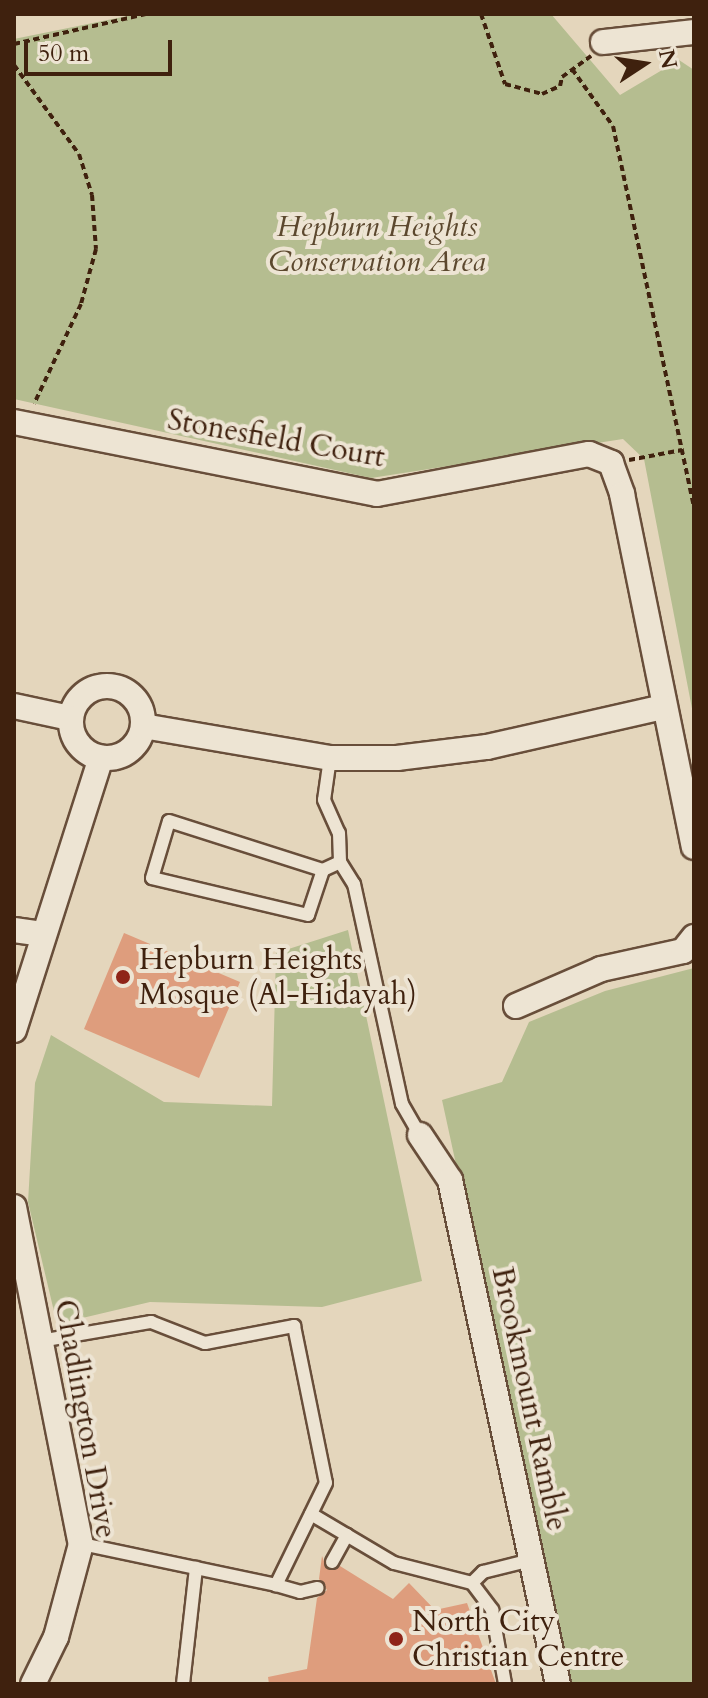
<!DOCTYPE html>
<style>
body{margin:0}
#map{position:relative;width:708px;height:1698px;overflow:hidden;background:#e4d6bc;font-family:Cardo,serif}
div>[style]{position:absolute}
.green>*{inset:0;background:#b5bd90}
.building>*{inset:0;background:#de9d7d}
.path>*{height:4px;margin-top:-2px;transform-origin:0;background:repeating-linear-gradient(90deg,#3f210e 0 6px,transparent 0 10px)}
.roads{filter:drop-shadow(2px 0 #684e3a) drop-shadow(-2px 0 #684e3a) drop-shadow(0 2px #684e3a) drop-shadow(0 -2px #684e3a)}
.service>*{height:12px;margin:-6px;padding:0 6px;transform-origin:6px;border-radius:6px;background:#ede4d3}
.minor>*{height:24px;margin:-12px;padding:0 12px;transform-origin:12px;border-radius:12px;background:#ede4d3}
.minor>.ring{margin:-12px;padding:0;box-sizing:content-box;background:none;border:24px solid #ede4d3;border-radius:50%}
.dots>*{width:22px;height:22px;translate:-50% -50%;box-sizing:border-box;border:4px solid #ede4d3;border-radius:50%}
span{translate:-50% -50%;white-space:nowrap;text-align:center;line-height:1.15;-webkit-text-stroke:8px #ede4d3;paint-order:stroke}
.park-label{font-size:30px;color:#5c482e;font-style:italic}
.street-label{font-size:30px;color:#3f210e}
.poi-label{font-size:30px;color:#3f210e}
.left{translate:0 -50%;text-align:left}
.frame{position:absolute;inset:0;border:16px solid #3f210e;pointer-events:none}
.north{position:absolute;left:604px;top:24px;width:80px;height:80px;-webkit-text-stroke:6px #ede4d3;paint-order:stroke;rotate:78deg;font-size:22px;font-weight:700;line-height:32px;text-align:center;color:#3f210e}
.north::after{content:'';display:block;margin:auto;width:28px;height:36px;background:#3f210e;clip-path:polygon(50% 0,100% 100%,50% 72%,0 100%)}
.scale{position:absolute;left:24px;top:40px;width:148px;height:36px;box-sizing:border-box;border:4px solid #3f210e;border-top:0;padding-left:10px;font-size:24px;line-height:28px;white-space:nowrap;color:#3f210e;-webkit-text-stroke:6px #ede4d3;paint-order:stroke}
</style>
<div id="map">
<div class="green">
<i style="clip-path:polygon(137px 14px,551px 14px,620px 95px,679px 60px,694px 70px,694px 719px,644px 459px,623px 439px,371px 478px,14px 399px,14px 39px)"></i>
<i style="clip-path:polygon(348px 930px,422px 1281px,322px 1307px,150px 1302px,57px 1324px,28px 1202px,35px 1083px,51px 1035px,164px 1102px,272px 1106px,276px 953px)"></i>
<i style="clip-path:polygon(694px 968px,694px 1684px,569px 1684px,442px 1100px,502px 1082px,529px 1022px,605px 991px)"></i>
</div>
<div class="building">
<i style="clip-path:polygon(124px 933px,240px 982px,199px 1078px,84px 1029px)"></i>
<i style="clip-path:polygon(322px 1556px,327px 1569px,340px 1566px,393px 1599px,409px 1583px,435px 1610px,467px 1603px,496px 1684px,269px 1684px,268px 1677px,307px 1669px,317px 1598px,327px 1590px,319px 1579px)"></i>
</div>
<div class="path">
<i style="left:481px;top:14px;width:74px;rotate:71.1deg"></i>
<i style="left:505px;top:84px;width:38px;rotate:15deg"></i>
<i style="left:542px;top:94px;width:20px;rotate:-24deg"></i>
<i style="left:560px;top:86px;width:9px;rotate:-77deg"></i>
<i style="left:562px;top:77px;width:36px;rotate:-36deg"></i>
<i style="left:14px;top:44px;width:135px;rotate:-12.8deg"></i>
<i style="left:14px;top:65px;width:110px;rotate:53.9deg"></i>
<i style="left:79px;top:154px;width:43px;rotate:72.4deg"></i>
<i style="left:92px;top:195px;width:54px;rotate:85.8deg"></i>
<i style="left:96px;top:249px;width:57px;rotate:105.3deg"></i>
<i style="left:81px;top:304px;width:110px;rotate:115.2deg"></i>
<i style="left:572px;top:69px;width:70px;rotate:54.3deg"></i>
<i style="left:613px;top:126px;width:390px;rotate:78deg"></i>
<i style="left:629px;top:460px;width:54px;rotate:-10.7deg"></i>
</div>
<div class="roads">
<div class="service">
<i style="left:330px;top:758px;width:42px;rotate:98.1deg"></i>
<i style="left:324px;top:800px;width:36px;rotate:66deg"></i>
<i style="left:339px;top:833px;width:29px;rotate:88deg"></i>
<i style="left:340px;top:862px;width:26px;rotate:58deg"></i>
<i style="left:354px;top:884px;width:225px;rotate:77.7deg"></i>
<i style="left:402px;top:1104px;width:36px;rotate:60deg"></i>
<i style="left:323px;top:870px;width:47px;rotate:108.4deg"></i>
<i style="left:308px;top:915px;width:160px;rotate:-166.7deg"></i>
<i style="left:152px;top:878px;width:59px;rotate:-73.4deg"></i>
<i style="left:169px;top:821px;width:162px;rotate:17.7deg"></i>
<i style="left:323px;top:870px;width:19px;rotate:-25deg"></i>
<i style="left:40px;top:1341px;width:113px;rotate:-9.7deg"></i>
<i style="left:151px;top:1322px;width:58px;rotate:21.3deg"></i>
<i style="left:205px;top:1343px;width:91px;rotate:-10.8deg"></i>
<i style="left:294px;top:1326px;width:160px;rotate:78.5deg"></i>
<i style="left:326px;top:1483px;width:114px;rotate:116.1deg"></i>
<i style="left:276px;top:1585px;width:199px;rotate:-168.1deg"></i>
<i style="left:311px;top:1514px;width:96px;rotate:30.6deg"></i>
<i style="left:394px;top:1563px;width:81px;rotate:14.4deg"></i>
<i style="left:472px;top:1583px;width:16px;rotate:-45deg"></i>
<i style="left:483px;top:1572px;width:49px;rotate:-14deg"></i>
<i style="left:332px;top:1562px;width:31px;rotate:-61deg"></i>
<i style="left:472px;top:1583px;width:34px;rotate:53deg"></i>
<i style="left:492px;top:1610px;width:75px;rotate:80deg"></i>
<i style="left:276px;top:1585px;width:25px;rotate:16deg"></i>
<i style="left:300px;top:1592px;width:18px;rotate:-13deg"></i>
<i style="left:183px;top:1684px;width:117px;rotate:-83.6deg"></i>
</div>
<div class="minor">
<i style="left:603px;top:42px;width:92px;rotate:-6.3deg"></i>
<i style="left:14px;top:422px;width:370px;rotate:11.2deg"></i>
<i style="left:377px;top:494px;width:216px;rotate:-10.7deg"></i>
<i style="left:589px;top:454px;width:24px;rotate:22deg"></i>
<i style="left:611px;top:463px;width:33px;rotate:70deg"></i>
<i style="left:622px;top:494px;width:360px;rotate:78.5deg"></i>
<i class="ring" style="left:71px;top:686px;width:48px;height:48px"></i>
<i style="left:14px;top:706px;width:57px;rotate:12.1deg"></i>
<i style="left:143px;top:726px;width:190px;rotate:9.7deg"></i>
<i style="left:330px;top:758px;width:67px"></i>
<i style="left:397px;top:758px;width:91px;rotate:-7deg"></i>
<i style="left:487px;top:747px;width:180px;rotate:-12.8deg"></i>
<i style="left:14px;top:930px;width:30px;rotate:8deg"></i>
<i style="left:516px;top:1006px;width:93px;rotate:-23.5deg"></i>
<i style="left:601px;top:969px;width:84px;rotate:-12.4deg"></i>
<i style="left:683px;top:951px;width:18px;rotate:-52deg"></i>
<i style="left:14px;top:1030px;width:286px;rotate:-72.3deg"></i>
<i style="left:420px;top:1135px;width:54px;rotate:56.3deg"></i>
<i style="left:450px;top:1180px;width:515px;rotate:77.91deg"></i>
<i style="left:14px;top:1207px;width:344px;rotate:78.8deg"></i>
<i style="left:81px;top:1544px;width:96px;rotate:105deg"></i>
<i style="left:56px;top:1637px;width:52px;rotate:116.1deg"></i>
</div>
</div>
<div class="dots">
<i style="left:123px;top:977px;background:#8f2418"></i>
<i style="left:396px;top:1639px;background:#8f2418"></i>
</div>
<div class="park-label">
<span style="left:377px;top:244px">Hepburn Heights<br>Conservation Area</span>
</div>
<div class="street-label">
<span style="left:276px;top:439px;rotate:10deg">Stonesfield Court</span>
<span style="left:529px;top:1399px;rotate:78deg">Brookmount Ramble</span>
<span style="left:85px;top:1419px;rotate:80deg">Chadlington Drive</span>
</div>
<div class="poi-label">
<span class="left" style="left:139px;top:977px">Hepburn Heights<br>Mosque (Al-Hidayah)</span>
<span class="left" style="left:412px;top:1639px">North City<br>Christian Centre</span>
</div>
<div class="frame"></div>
<div class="north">N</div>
<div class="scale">50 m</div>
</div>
